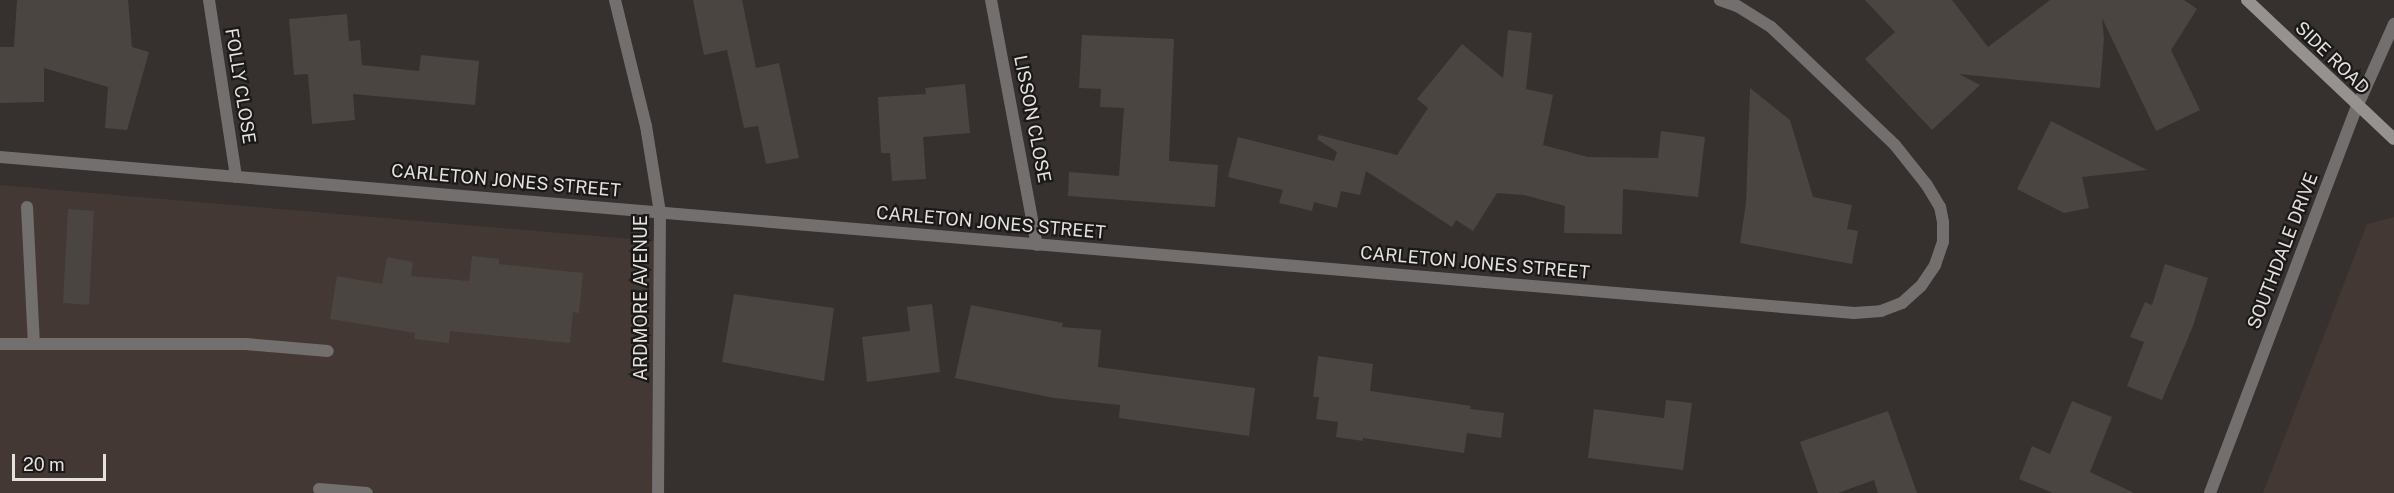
<!DOCTYPE html>
<style>
body{margin:0}
#map{position:relative;width:2394px;height:493px;overflow:hidden;background:#36302e;font-family:"Public Sans",sans-serif}
div>[style]{position:absolute}
.built>*{inset:0;background:#433833}
.building>*{inset:0;background:#4b4542}
.lane>*{height:12px;margin:-6px;padding:0 6px;transform-origin:6px;border-radius:6px;background:#726f6e}
.street>*{height:12px;margin:-6px;padding:0 6px;transform-origin:6px;border-radius:6px;background:#726f6e}
.secondary>*{height:12px;margin:-6px;padding:0 6px;transform-origin:6px;border-radius:6px;background:#96928f}
span{translate:-50% -50%;white-space:nowrap;text-align:center;line-height:1.15;-webkit-text-stroke:4.5px #1b1918;paint-order:stroke}
.street-label{font-size:18px;color:#e4e1df}
.scale{position:absolute;left:12px;top:454px;width:94px;height:27px;box-sizing:border-box;border:3px solid #e4e1df;border-top:0;padding-left:8px;font-size:18px;line-height:21px;white-space:nowrap;color:#e4e1df;-webkit-text-stroke:4px #1b1918;paint-order:stroke}
</style>
<div id="map">
<div class="built">
<i style="clip-path:polygon(0 185px,666px 242px,652px 493px,0 493px)"></i>
<i style="clip-path:polygon(2394px 217px,2394px 493px,2263px 493px,2367px 224px)"></i>
</div>
<div class="building">
<i style="clip-path:polygon(17px 0,128px 0,132px 47px,149px 52px,127px 130px,105px 128px,108px 87px,44px 68px,44px 102px,0 103px,0 47px,14px 47px)"></i>
<i style="clip-path:polygon(693px 0,742px 0,756px 68px,779px 63px,799px 158px,766px 164px,758px 126px,744px 128px,727px 50px,704px 55px)"></i>
<i style="clip-path:polygon(1865px 0,1952px 0,1988px 47px,2050px 0,2184px 0,2197px 9px,2171px 50px,2200px 110px,2156px 131px,2102px 18px,2104px 38px,2100px 88px,1959px 74px,1980px 85px,1932px 130px,1865px 59px,1895px 32px)"></i>
<i style="clip-path:polygon(347px 14px,349px 41px,360px 40px,362px 65px,419px 71px,421px 55px,479px 61px,475px 105px,353px 94px,355px 120px,312px 124px,308px 74px,294px 75px,289px 19px)"></i>
<i style="clip-path:polygon(1508px 30px,1532px 33px,1526px 89px,1553px 95px,1543px 145px,1588px 157px,1658px 158px,1661px 131px,1705px 137px,1698px 197px,1623px 189px,1622px 234px,1564px 233px,1565px 206px,1524px 195px,1497px 193px,1473px 231px,1456px 220px,1452px 227px,1366px 171px,1360px 195px,1341px 191px,1337px 208px,1314px 202px,1312px 211px,1279px 203px,1283px 190px,1228px 177px,1238px 137px,1334px 161px,1337px 152px,1317px 139px,1319px 135px,1397px 155px,1428px 108px,1417px 99px,1462px 44px,1503px 78px)"></i>
<i style="clip-path:polygon(1082px 35px,1174px 39px,1169px 161px,1218px 165px,1215px 207px,1068px 196px,1069px 172px,1119px 176px,1124px 108px,1100px 107px,1101px 89px,1079px 88px)"></i>
<i style="clip-path:polygon(965px 84px,970px 133px,923px 137px,926px 179px,892px 181px,890px 153px,881px 153px,878px 97px,926px 94px,925px 88px)"></i>
<i style="clip-path:polygon(1750px 88px,1790px 120px,1813px 197px,1852px 205px,1847px 229px,1858px 231px,1852px 264px,1740px 243px,1746px 203px)"></i>
<i style="clip-path:polygon(2051px 121px,2147px 170px,2082px 177px,2089px 208px,2064px 213px,2017px 189px)"></i>
<i style="clip-path:polygon(68px 209px,94px 211px,89px 305px,63px 303px)"></i>
<i style="clip-path:polygon(472px 256px,499px 259px,499px 264px,583px 273px,579px 313px,573px 312px,570px 343px,450px 331px,449px 343px,414px 339px,415px 333px,330px 319px,337px 276px,382px 284px,387px 257px,413px 262px,411px 276px,469px 281px)"></i>
<i style="clip-path:polygon(2165px 264px,2208px 278px,2193px 326px,2162px 400px,2127px 386px,2144px 342px,2130px 337px,2145px 302px,2152px 305px)"></i>
<i style="clip-path:polygon(734px 294px,834px 308px,824px 381px,722px 362px)"></i>
<i style="clip-path:polygon(932px 304px,940px 372px,867px 382px,862px 337px,910px 331px,907px 307px)"></i>
<i style="clip-path:polygon(971px 305px,1063px 323px,1062px 327px,1101px 330px,1098px 367px,1255px 388px,1249px 436px,1119px 418px,1120px 405px,1054px 398px,955px 378px)"></i>
<i style="clip-path:polygon(1318px 356px,1373px 364px,1370px 391px,1471px 406px,1470px 409px,1504px 413px,1501px 438px,1467px 433px,1464px 453px,1363px 438px,1363px 441px,1336px 437px,1338px 422px,1316px 419px,1319px 397px,1313px 397px)"></i>
<i style="clip-path:polygon(1666px 400px,1692px 403px,1683px 470px,1588px 458px,1594px 409px,1664px 418px)"></i>
<i style="clip-path:polygon(2072px 401px,2112px 417px,2090px 472px,2134px 493px,2053px 493px,2019px 479px,2032px 446px,2050px 454px)"></i>
<i style="clip-path:polygon(1888px 411px,1917px 493px,1878px 493px,1874px 480px,1838px 493px,1818px 493px,1800px 442px)"></i>
</div>
<div class="lane">
<i style="left:27px;top:207px;width:137px;rotate:87.1deg"></i>
<i style="left:0;top:344px;width:246px"></i>
<i style="left:246px;top:344px;width:82px;rotate:4.9deg"></i>
<i style="left:319px;top:489px;width:48px;rotate:4.8deg"></i>
</div>
<div class="street">
<i style="left:209px;top:0;width:179px;rotate:81.3deg"></i>
<i style="left:615px;top:0;width:130px;rotate:76.2deg"></i>
<i style="left:646px;top:126px;width:87px;rotate:80.8deg"></i>
<i style="left:660px;top:212px;width:281px;rotate:90.4deg"></i>
<i style="left:991px;top:0;width:249px;rotate:79.4deg"></i>
<i style="left:0;top:157px;width:1861px;rotate:4.81deg"></i>
<i style="left:1854px;top:313px;width:27px;rotate:-4deg"></i>
<i style="left:1881px;top:311px;width:22px;rotate:-21deg"></i>
<i style="left:1902px;top:303px;width:25px;rotate:-42deg"></i>
<i style="left:1921px;top:286px;width:25px;rotate:-56deg"></i>
<i style="left:1935px;top:265px;width:24px;rotate:-71deg"></i>
<i style="left:1943px;top:242px;width:20px;rotate:-90deg"></i>
<i style="left:1943px;top:222px;width:15px;rotate:-101deg"></i>
<i style="left:1940px;top:207px;width:27px;rotate:-121deg"></i>
<i style="left:1926px;top:184px;width:50px;rotate:-128.5deg"></i>
<i style="left:1895px;top:145px;width:171px;rotate:-136.4deg"></i>
<i style="left:1771px;top:27px;width:40px;rotate:-148deg"></i>
<i style="left:1737px;top:6px;width:18px;rotate:-161deg"></i>
<i style="left:2210px;top:493px;width:413px;rotate:-69.2deg"></i>
<i style="left:2357px;top:107px;width:91px;rotate:-66deg"></i>
</div>
<div class="secondary">
<i style="left:2247px;top:0;width:202px;rotate:43.4deg"></i>
</div>
<div class="street-label">
<span style="left:2332px;top:58px;rotate:44deg">SIDE ROAD</span>
<span style="left:240px;top:86px;rotate:81deg">FOLLY CLOSE</span>
<span style="left:1032px;top:119px;rotate:79deg">LISSON CLOSE</span>
<span style="left:506px;top:181px;rotate:5deg">CARLETON JONES STREET</span>
<span style="left:991px;top:223px;rotate:5deg">CARLETON JONES STREET</span>
<span style="left:2283px;top:251px;rotate:-69deg">SOUTHDALE DRIVE</span>
<span style="left:1475px;top:263px;rotate:5deg">CARLETON JONES STREET</span>
<span style="left:641px;top:298px;rotate:-90deg">ARDMORE AVENUE</span>
</div>
<div class="scale">20 m</div>
</div>
